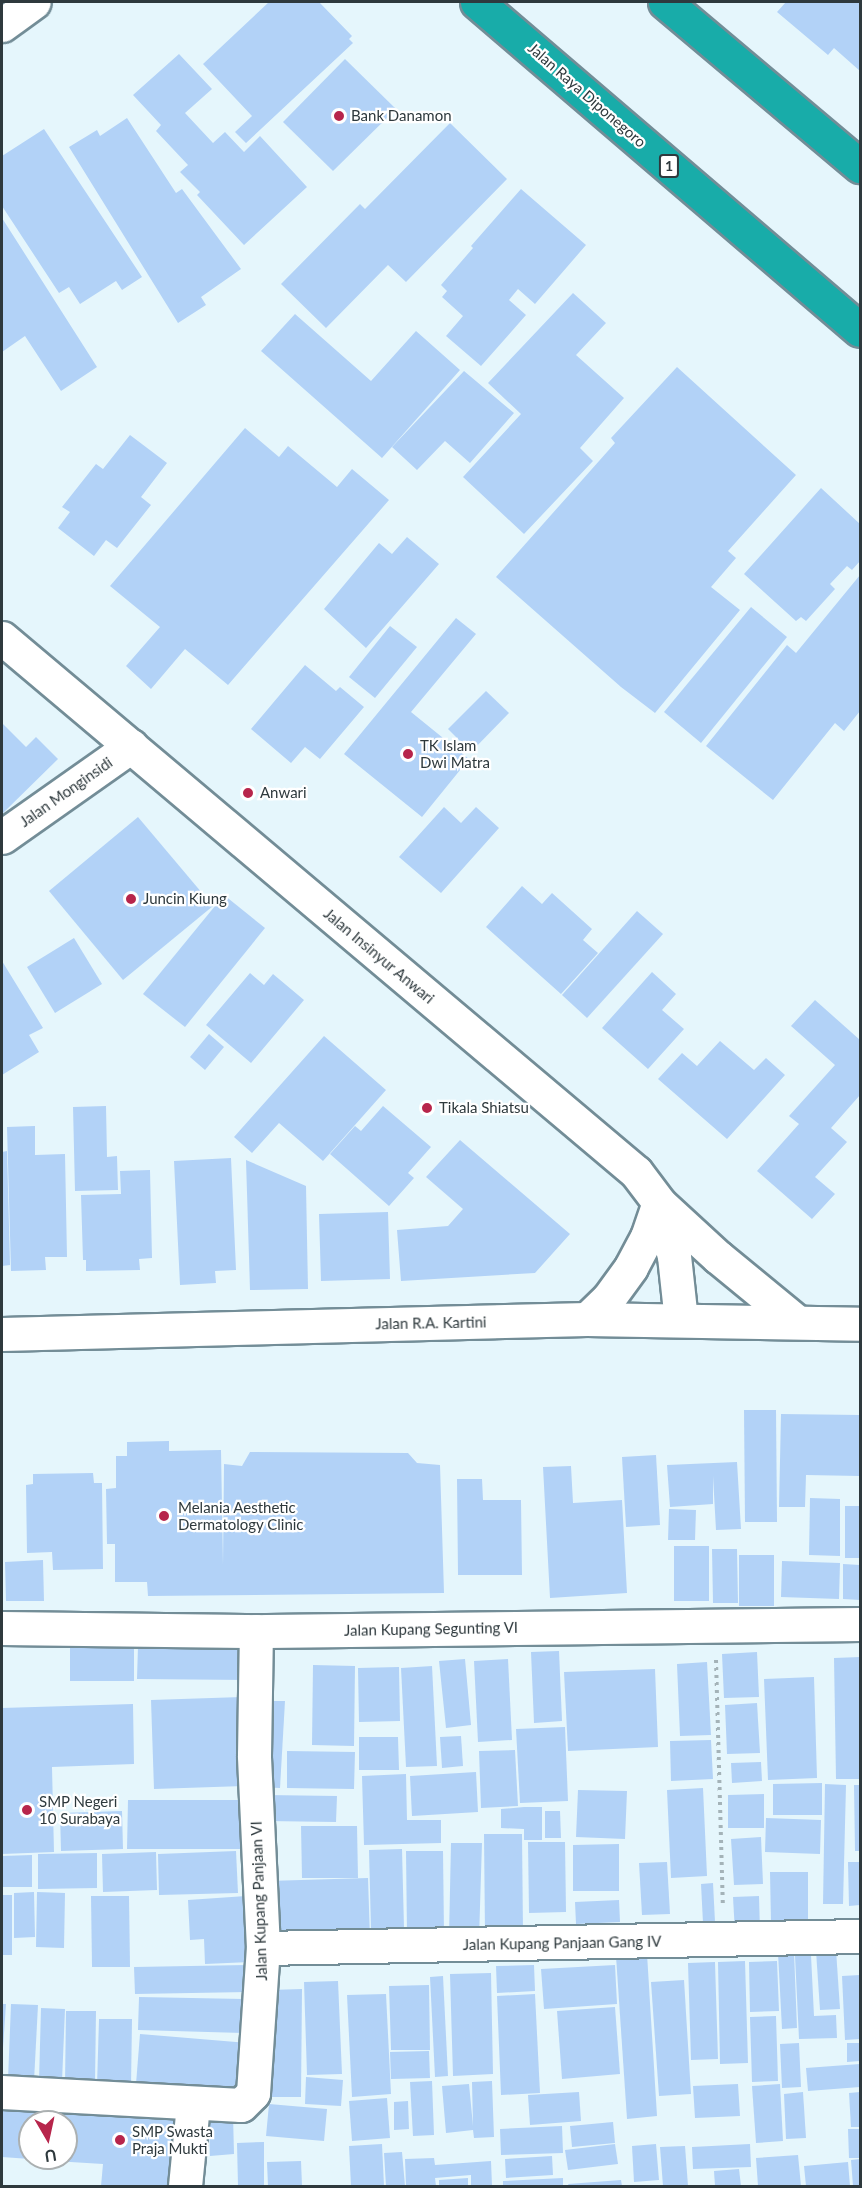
<!DOCTYPE html>
<style>
body{margin:0}
#map{position:relative;width:862px;height:2188px;overflow:hidden;background:#e5f6fc;font-family:Lato,sans-serif}
div>[style]{position:absolute}
.building>*{inset:0;background:#b2d2f7}
.path>*{height:4px;margin-top:-2px;transform-origin:0;background:repeating-linear-gradient(90deg,#a4b3b8 0 3px,transparent 0 7.5px)}
.roads{filter:drop-shadow(2px 0 #738d97) drop-shadow(-2px 0 #738d97) drop-shadow(0 2px #738d97) drop-shadow(0 -2px #738d97)}
.street>*{height:33px;margin:-16.5px;padding:0 16.5px;transform-origin:16.5px;border-radius:16.5px;background:#fff}
.secondary>*{height:33px;margin:-16.5px;padding:0 16.5px;transform-origin:16.5px;border-radius:16.5px;background:#fff}
.highway>*{height:33px;margin:-16.5px;padding:0 16.5px;transform-origin:16.5px;border-radius:16.5px;background:#18aca9}
.dots>*{width:16px;height:16px;translate:-50% -50%;box-sizing:border-box;border:3px solid #fff;border-radius:50%}
span{translate:-50% -50%;white-space:nowrap;text-align:center;line-height:1.15;-webkit-text-stroke:4.5px #fff;paint-order:stroke}
.shield-label span{padding:2px 4px;background:#fff;border:2px solid;border-radius:4px;-webkit-text-stroke-width:0}
.shield-label{font-size:14px;color:#2e393d;font-weight:700}
.street-label{font-size:15px;color:#2e393d}
.poi-label{font-size:15px;color:#2e393d}
.left{translate:0 -50%;text-align:left}
.frame{position:absolute;inset:0;border:3px solid #2e393d;pointer-events:none}
.north{position:absolute;left:18px;top:2110px;width:60px;height:60px;box-sizing:border-box;background:#fff;border:2px solid #abb0b1;border-radius:50%;rotate:171deg;font-size:16px;font-weight:700;line-height:24px;text-align:center;color:#2e393d}
.north::after{content:'';display:block;margin:auto;width:21px;height:27px;background:#b7254b;clip-path:polygon(50% 0,100% 100%,50% 72%,0 100%)}
</style>
<div id="map">
<div class="building">
<i style="clip-path:polygon(269px 2px,319px 2px,352px 36px,349px 39px,353px 43px,246px 143px,235px 132px,252px 116px,203px 64px)"></i>
<i style="clip-path:polygon(786px 2px,860px 2px,860px 71px,834px 48px,828px 55px,777px 12px)"></i>
<i style="clip-path:polygon(179px 54px,212px 89px,185px 113px,213px 143px,225px 132px,244px 152px,260px 136px,307px 187px,244px 245px,197px 195px,200px 192px,180px 172px,188px 165px,156px 131px,161px 125px,133px 95px)"></i>
<i style="clip-path:polygon(345px 59px,396px 109px,333px 171px,283px 122px)"></i>
<i style="clip-path:polygon(127px 118px,176px 193px,182px 189px,241px 269px,201px 297px,206px 305px,178px 323px,69px 147px,97px 130px,100px 136px)"></i>
<i style="clip-path:polygon(450px 123px,507px 179px,406px 282px,388px 265px,326px 328px,281px 284px,360px 204px,365px 209px)"></i>
<i style="clip-path:polygon(44px 129px,142px 277px,122px 290px,116px 281px,80px 304px,69px 287px,59px 293px,2px 206px,2px 156px)"></i>
<i style="clip-path:polygon(521px 189px,586px 245px,535px 304px,518px 289px,509px 300px,526px 315px,481px 366px,446px 336px,463px 316px,442px 297px,447px 291px,441px 285px,473px 248px,471px 246px)"></i>
<i style="clip-path:polygon(2px 218px,97px 367px,61px 391px,25px 336px,2px 352px)"></i>
<i style="clip-path:polygon(573px 293px,606px 323px,576px 355px,624px 398px,580px 448px,593px 461px,524px 534px,463px 477px,521px 414px,488px 383px)"></i>
<i style="clip-path:polygon(295px 314px,371px 381px,416px 331px,460px 370px,382px 458px,261px 351px)"></i>
<i style="clip-path:polygon(677px 367px,796px 475px,728px 551px,736px 558px,711px 587px,740px 610px,655px 713px,621px 687px,496px 577px,615px 443px,611px 438px)"></i>
<i style="clip-path:polygon(464px 371px,514px 413px,470px 463px,445px 441px,417px 470px,392px 447px)"></i>
<i style="clip-path:polygon(245px 428px,279px 457px,288px 446px,337px 487px,352px 469px,389px 500px,228px 685px,185px 649px,151px 689px,126px 666px,160px 627px,110px 586px)"></i>
<i style="clip-path:polygon(130px 435px,167px 463px,141px 497px,151px 505px,117px 548px,106px 540px,94px 556px,58px 528px,70px 512px,62px 507px,96px 464px,103px 469px)"></i>
<i style="clip-path:polygon(821px 488px,860px 524px,860px 561px,852px 570px,847px 566px,830px 584px,835px 589px,806px 621px,801px 617px,796px 621px,744px 574px)"></i>
<i style="clip-path:polygon(407px 537px,439px 564px,366px 648px,324px 609px,379px 543px,392px 554px)"></i>
<i style="clip-path:polygon(860px 575px,860px 711px,844px 731px,835px 723px,773px 800px,706px 746px,787px 645px,796px 653px)"></i>
<i style="clip-path:polygon(751px 607px,787px 637px,701px 743px,664px 712px)"></i>
<i style="clip-path:polygon(456px 618px,476px 634px,411px 712px,469px 759px,422px 817px,344px 754px)"></i>
<i style="clip-path:polygon(390px 626px,417px 647px,375px 698px,349px 677px)"></i>
<i style="clip-path:polygon(305px 665px,336px 691px,340px 687px,364px 707px,320px 759px,305px 747px,291px 763px,251px 729px)"></i>
<i style="clip-path:polygon(486px 691px,509px 713px,471px 752px,448px 729px)"></i>
<i style="clip-path:polygon(2px 723px,26px 747px,36px 737px,58px 759px,2px 814px)"></i>
<i style="clip-path:polygon(444px 807px,461px 823px,476px 807px,499px 828px,441px 893px,399px 857px)"></i>
<i style="clip-path:polygon(138px 817px,213px 906px,123px 980px,49px 891px)"></i>
<i style="clip-path:polygon(522px 886px,542px 904px,552px 893px,592px 929px,583px 940px,598px 953px,561px 994px,486px 927px)"></i>
<i style="clip-path:polygon(224px 895px,265px 928px,185px 1027px,143px 994px)"></i>
<i style="clip-path:polygon(637px 911px,663px 934px,587px 1018px,562px 995px)"></i>
<i style="clip-path:polygon(74px 938px,102px 984px,55px 1013px,27px 967px)"></i>
<i style="clip-path:polygon(2px 961px,43px 1028px,29px 1035px,39px 1052px,2px 1075px)"></i>
<i style="clip-path:polygon(652px 972px,676px 994px,662px 1010px,684px 1029px,648px 1069px,602px 1028px)"></i>
<i style="clip-path:polygon(250px 973px,264px 985px,273px 974px,304px 1000px,251px 1063px,206px 1025px)"></i>
<i style="clip-path:polygon(815px 1000px,860px 1040px,860px 1095px,831px 1128px,847px 1142px,815px 1177px,835px 1194px,812px 1219px,757px 1171px,799px 1124px,789px 1116px,835px 1065px,791px 1026px)"></i>
<i style="clip-path:polygon(209px 1034px,224px 1047px,205px 1070px,190px 1057px)"></i>
<i style="clip-path:polygon(324px 1036px,386px 1090px,323px 1161px,279px 1123px,252px 1153px,234px 1137px)"></i>
<i style="clip-path:polygon(720px 1041px,754px 1070px,766px 1058px,785px 1075px,727px 1139px,658px 1079px,682px 1053px,697px 1066px)"></i>
<i style="clip-path:polygon(106px 1106px,107px 1157px,117px 1156px,118px 1190px,75px 1191px,73px 1107px)"></i>
<i style="clip-path:polygon(383px 1106px,431px 1147px,408px 1173px,414px 1178px,389px 1206px,330px 1154px,355px 1126px,361px 1131px)"></i>
<i style="clip-path:polygon(35px 1126px,35px 1155px,65px 1154px,67px 1257px,45px 1257px,46px 1270px,11px 1271px,7px 1127px)"></i>
<i style="clip-path:polygon(460px 1140px,570px 1234px,535px 1273px,401px 1281px,397px 1230px,448px 1226px,463px 1209px,426px 1177px)"></i>
<i style="clip-path:polygon(7px 1151px,10px 1265px,2px 1266px,2px 1152px)"></i>
<i style="clip-path:polygon(231px 1158px,236px 1270px,215px 1271px,216px 1283px,180px 1285px,174px 1161px)"></i>
<i style="clip-path:polygon(246px 1160px,306px 1186px,308px 1289px,250px 1290px)"></i>
<i style="clip-path:polygon(150px 1170px,152px 1258px,139px 1259px,140px 1270px,86px 1271px,86px 1260px,83px 1260px,81px 1195px,121px 1194px,120px 1171px)"></i>
<i style="clip-path:polygon(388px 1212px,390px 1279px,321px 1281px,319px 1214px)"></i>
<i style="clip-path:polygon(744px 1410px,776px 1410px,777px 1522px,745px 1522px)"></i>
<i style="clip-path:polygon(781px 1414px,860px 1415px,860px 1476px,806px 1475px,805px 1507px,779px 1507px)"></i>
<i style="clip-path:polygon(169px 1441px,169px 1451px,221px 1450px,223px 1565px,224px 1464px,242px 1466px,250px 1452px,408px 1453px,417px 1463px,440px 1465px,444px 1593px,148px 1596px,147px 1582px,115px 1582px,115px 1544px,107px 1544px,106px 1489px,116px 1488px,116px 1456px,127px 1456px,127px 1442px)"></i>
<i style="clip-path:polygon(656px 1455px,660px 1525px,626px 1527px,622px 1457px)"></i>
<i style="clip-path:polygon(737px 1462px,741px 1529px,716px 1530px,713px 1476px,713px 1504px,670px 1507px,667px 1465px)"></i>
<i style="clip-path:polygon(571px 1466px,573px 1503px,622px 1500px,627px 1593px,550px 1598px,543px 1467px)"></i>
<i style="clip-path:polygon(93px 1473px,94px 1483px,102px 1483px,103px 1569px,53px 1570px,52px 1552px,27px 1553px,26px 1485px,33px 1484px,33px 1474px)"></i>
<i style="clip-path:polygon(457px 1479px,482px 1479px,483px 1500px,521px 1500px,522px 1575px,458px 1575px)"></i>
<i style="clip-path:polygon(810px 1498px,840px 1499px,840px 1556px,809px 1555px)"></i>
<i style="clip-path:polygon(845px 1506px,860px 1506px,860px 1558px,845px 1558px)"></i>
<i style="clip-path:polygon(669px 1509px,696px 1510px,695px 1540px,668px 1540px)"></i>
<i style="clip-path:polygon(674px 1546px,709px 1546px,709px 1601px,674px 1601px)"></i>
<i style="clip-path:polygon(712px 1549px,737px 1549px,738px 1603px,713px 1603px)"></i>
<i style="clip-path:polygon(739px 1555px,774px 1555px,774px 1606px,739px 1606px)"></i>
<i style="clip-path:polygon(43px 1560px,44px 1601px,6px 1601px,5px 1562px)"></i>
<i style="clip-path:polygon(782px 1561px,840px 1563px,839px 1599px,781px 1597px)"></i>
<i style="clip-path:polygon(843px 1564px,860px 1565px,860px 1600px,843px 1599px)"></i>
<i style="clip-path:polygon(134px 1645px,134px 1681px,70px 1681px,70px 1646px)"></i>
<i style="clip-path:polygon(138px 1646px,248px 1647px,248px 1680px,137px 1679px)"></i>
<i style="clip-path:polygon(559px 1651px,562px 1721px,534px 1723px,531px 1652px)"></i>
<i style="clip-path:polygon(757px 1652px,759px 1697px,724px 1698px,722px 1654px)"></i>
<i style="clip-path:polygon(860px 1657px,860px 1779px,836px 1779px,834px 1658px)"></i>
<i style="clip-path:polygon(465px 1659px,471px 1725px,446px 1728px,439px 1661px)"></i>
<i style="clip-path:polygon(508px 1659px,512px 1740px,478px 1742px,474px 1661px)"></i>
<i style="clip-path:polygon(707px 1662px,711px 1735px,680px 1736px,677px 1664px)"></i>
<i style="clip-path:polygon(313px 1665px,355px 1666px,354px 1746px,312px 1745px)"></i>
<i style="clip-path:polygon(432px 1666px,437px 1766px,406px 1767px,401px 1668px)"></i>
<i style="clip-path:polygon(399px 1667px,400px 1721px,359px 1722px,358px 1668px)"></i>
<i style="clip-path:polygon(655px 1669px,658px 1747px,568px 1751px,564px 1672px)"></i>
<i style="clip-path:polygon(814px 1677px,817px 1778px,768px 1780px,764px 1679px)"></i>
<i style="clip-path:polygon(242px 1697px,244px 1786px,154px 1789px,151px 1700px)"></i>
<i style="clip-path:polygon(263px 1701px,285px 1701px,280px 1788px,257px 1787px)"></i>
<i style="clip-path:polygon(757px 1703px,760px 1753px,727px 1754px,725px 1705px)"></i>
<i style="clip-path:polygon(133px 1704px,134px 1764px,52px 1767px,54px 1852px,2px 1854px,2px 1708px)"></i>
<i style="clip-path:polygon(565px 1727px,568px 1801px,520px 1803px,516px 1729px)"></i>
<i style="clip-path:polygon(461px 1736px,463px 1766px,442px 1768px,440px 1737px)"></i>
<i style="clip-path:polygon(359px 1737px,398px 1737px,399px 1770px,359px 1770px)"></i>
<i style="clip-path:polygon(711px 1740px,713px 1779px,671px 1781px,670px 1741px)"></i>
<i style="clip-path:polygon(515px 1750px,518px 1806px,481px 1808px,479px 1751px)"></i>
<i style="clip-path:polygon(287px 1751px,355px 1752px,354px 1789px,287px 1788px)"></i>
<i style="clip-path:polygon(761px 1762px,762px 1781px,732px 1783px,731px 1763px)"></i>
<i style="clip-path:polygon(476px 1772px,478px 1812px,412px 1816px,410px 1776px)"></i>
<i style="clip-path:polygon(406px 1774px,407px 1820px,441px 1820px,441px 1843px,364px 1845px,362px 1776px)"></i>
<i style="clip-path:polygon(822px 1783px,822px 1815px,773px 1815px,773px 1784px)"></i>
<i style="clip-path:polygon(825px 1784px,846px 1785px,843px 1904px,823px 1904px)"></i>
<i style="clip-path:polygon(854px 1785px,860px 1785px,860px 1851px,855px 1851px)"></i>
<i style="clip-path:polygon(703px 1788px,707px 1876px,671px 1878px,667px 1790px)"></i>
<i style="clip-path:polygon(578px 1790px,627px 1791px,625px 1839px,576px 1837px)"></i>
<i style="clip-path:polygon(764px 1794px,764px 1828px,728px 1828px,728px 1795px)"></i>
<i style="clip-path:polygon(266px 1795px,337px 1796px,336px 1822px,266px 1821px)"></i>
<i style="clip-path:polygon(128px 1800px,244px 1800px,243px 1849px,127px 1849px)"></i>
<i style="clip-path:polygon(524px 1807px,542px 1807px,542px 1840px,524px 1840px,524px 1829px,501px 1828px,501px 1809px)"></i>
<i style="clip-path:polygon(122px 1811px,123px 1849px,61px 1851px,60px 1813px)"></i>
<i style="clip-path:polygon(545px 1811px,560px 1811px,561px 1838px,545px 1838px)"></i>
<i style="clip-path:polygon(766px 1818px,821px 1820px,820px 1854px,765px 1852px)"></i>
<i style="clip-path:polygon(301px 1826px,357px 1826px,358px 1878px,302px 1878px)"></i>
<i style="clip-path:polygon(484px 1834px,522px 1834px,523px 1933px,485px 1934px)"></i>
<i style="clip-path:polygon(761px 1837px,763px 1884px,734px 1885px,731px 1839px)"></i>
<i style="clip-path:polygon(528px 1842px,565px 1842px,566px 1912px,529px 1913px)"></i>
<i style="clip-path:polygon(451px 1843px,482px 1843px,479px 1938px,449px 1937px)"></i>
<i style="clip-path:polygon(619px 1844px,619px 1891px,573px 1891px,573px 1845px)"></i>
<i style="clip-path:polygon(402px 1849px,404px 1928px,371px 1929px,369px 1850px)"></i>
<i style="clip-path:polygon(236px 1851px,238px 1893px,159px 1895px,158px 1854px)"></i>
<i style="clip-path:polygon(406px 1851px,443px 1851px,444px 1934px,407px 1935px)"></i>
<i style="clip-path:polygon(156px 1852px,157px 1890px,103px 1892px,102px 1854px)"></i>
<i style="clip-path:polygon(97px 1853px,97px 1888px,38px 1889px,38px 1854px)"></i>
<i style="clip-path:polygon(32px 1855px,32px 1887px,2px 1887px,2px 1856px)"></i>
<i style="clip-path:polygon(667px 1862px,670px 1914px,642px 1915px,639px 1863px)"></i>
<i style="clip-path:polygon(848px 1862px,860px 1862px,860px 1905px,849px 1906px)"></i>
<i style="clip-path:polygon(770px 1872px,808px 1872px,808px 1923px,771px 1923px)"></i>
<i style="clip-path:polygon(368px 1878px,370px 1939px,269px 1942px,268px 1881px)"></i>
<i style="clip-path:polygon(713px 1883px,715px 1922px,703px 1923px,701px 1884px)"></i>
<i style="clip-path:polygon(34px 1892px,35px 1937px,14px 1938px,14px 1893px)"></i>
<i style="clip-path:polygon(37px 1892px,65px 1893px,64px 1948px,36px 1947px)"></i>
<i style="clip-path:polygon(2px 1895px,12px 1895px,12px 1955px,2px 1955px)"></i>
<i style="clip-path:polygon(91px 1896px,129px 1896px,130px 1967px,92px 1967px)"></i>
<i style="clip-path:polygon(246px 1896px,250px 1962px,205px 1964px,204px 1939px,190px 1940px,188px 1900px)"></i>
<i style="clip-path:polygon(759px 1896px,760px 1932px,735px 1933px,733px 1897px)"></i>
<i style="clip-path:polygon(619px 1900px,620px 1922px,576px 1924px,575px 1902px)"></i>
<i style="clip-path:polygon(836px 1950px,840px 2009px,820px 2010px,816px 1951px)"></i>
<i style="clip-path:polygon(794px 1952px,797px 2028px,782px 2029px,778px 1953px)"></i>
<i style="clip-path:polygon(647px 1954px,657px 2116px,627px 2119px,616px 1956px)"></i>
<i style="clip-path:polygon(811px 1955px,814px 2016px,836px 2015px,837px 2038px,799px 2039px,795px 1956px)"></i>
<i style="clip-path:polygon(745px 1961px,748px 2063px,720px 2064px,718px 1962px)"></i>
<i style="clip-path:polygon(777px 1961px,779px 2011px,750px 2012px,749px 1962px)"></i>
<i style="clip-path:polygon(715px 1962px,718px 2059px,691px 2060px,688px 1963px)"></i>
<i style="clip-path:polygon(247px 1965px,248px 1992px,135px 1994px,134px 1967px)"></i>
<i style="clip-path:polygon(534px 1965px,535px 1991px,497px 1993px,496px 1966px)"></i>
<i style="clip-path:polygon(615px 1965px,617px 2004px,544px 2009px,541px 1969px)"></i>
<i style="clip-path:polygon(491px 1973px,493px 2074px,453px 2076px,450px 1974px)"></i>
<i style="clip-path:polygon(860px 1975px,860px 2039px,845px 2040px,842px 1976px)"></i>
<i style="clip-path:polygon(443px 1976px,448px 2076px,435px 2077px,430px 1977px)"></i>
<i style="clip-path:polygon(684px 1980px,691px 2094px,659px 2096px,651px 1982px)"></i>
<i style="clip-path:polygon(338px 1981px,342px 2074px,307px 2075px,304px 1982px)"></i>
<i style="clip-path:polygon(429px 1985px,430px 2050px,391px 2050px,389px 1986px)"></i>
<i style="clip-path:polygon(302px 1989px,301px 2097px,269px 2097px,270px 1990px)"></i>
<i style="clip-path:polygon(386px 1994px,391px 2094px,352px 2097px,347px 1995px)"></i>
<i style="clip-path:polygon(535px 1994px,540px 2093px,501px 2095px,497px 1996px)"></i>
<i style="clip-path:polygon(139px 1997px,244px 1999px,243px 2033px,138px 2030px)"></i>
<i style="clip-path:polygon(2px 2004px,6px 2004px,3px 2048px,2px 2048px)"></i>
<i style="clip-path:polygon(11px 2004px,38px 2005px,34px 2081px,8px 2080px)"></i>
<i style="clip-path:polygon(615px 2007px,620px 2074px,562px 2079px,557px 2011px)"></i>
<i style="clip-path:polygon(41px 2008px,65px 2009px,62px 2082px,39px 2082px)"></i>
<i style="clip-path:polygon(66px 2011px,96px 2011px,95px 2084px,65px 2084px)"></i>
<i style="clip-path:polygon(776px 2016px,778px 2081px,752px 2082px,750px 2017px)"></i>
<i style="clip-path:polygon(99px 2019px,132px 2019px,131px 2087px,97px 2086px)"></i>
<i style="clip-path:polygon(140px 2034px,248px 2043px,244px 2092px,136px 2084px)"></i>
<i style="clip-path:polygon(799px 2043px,801px 2087px,782px 2088px,780px 2044px)"></i>
<i style="clip-path:polygon(847px 2043px,860px 2043px,860px 2061px,847px 2062px)"></i>
<i style="clip-path:polygon(429px 2051px,430px 2078px,391px 2079px,390px 2052px)"></i>
<i style="clip-path:polygon(860px 2064px,860px 2087px,808px 2091px,806px 2068px)"></i>
<i style="clip-path:polygon(306px 2077px,343px 2080px,341px 2106px,305px 2104px)"></i>
<i style="clip-path:polygon(432px 2081px,434px 2135px,413px 2136px,410px 2082px)"></i>
<i style="clip-path:polygon(492px 2081px,494px 2137px,474px 2138px,473px 2130px,446px 2133px,442px 2086px,469px 2084px,473px 2126px,472px 2082px)"></i>
<i style="clip-path:polygon(738px 2084px,740px 2116px,695px 2118px,693px 2086px)"></i>
<i style="clip-path:polygon(780px 2084px,783px 2141px,756px 2143px,752px 2086px)"></i>
<i style="clip-path:polygon(579px 2092px,581px 2121px,530px 2125px,528px 2095px)"></i>
<i style="clip-path:polygon(803px 2092px,806px 2138px,786px 2139px,784px 2094px)"></i>
<i style="clip-path:polygon(860px 2092px,860px 2127px,851px 2127px,849px 2093px)"></i>
<i style="clip-path:polygon(387px 2098px,390px 2138px,352px 2141px,349px 2101px)"></i>
<i style="clip-path:polygon(408px 2101px,409px 2129px,394px 2130px,394px 2102px)"></i>
<i style="clip-path:polygon(269px 2104px,327px 2109px,324px 2141px,266px 2136px)"></i>
<i style="clip-path:polygon(2px 2107px,176px 2119px,171px 2186px,101px 2186px,103px 2164px,38px 2160px,66px 2158px,66px 2122px,30px 2122px,30px 2159px,2px 2157px)"></i>
<i style="clip-path:polygon(233px 2115px,234px 2154px,210px 2156px,209px 2117px)"></i>
<i style="clip-path:polygon(613px 2122px,615px 2143px,572px 2147px,570px 2126px)"></i>
<i style="clip-path:polygon(562px 2126px,563px 2153px,501px 2155px,500px 2129px)"></i>
<i style="clip-path:polygon(848px 2129px,860px 2129px,860px 2158px,849px 2158px)"></i>
<i style="clip-path:polygon(264px 2142px,264px 2186px,238px 2186px,237px 2143px)"></i>
<i style="clip-path:polygon(382px 2144px,384px 2186px,351px 2186px,349px 2146px)"></i>
<i style="clip-path:polygon(615px 2144px,618px 2164px,568px 2170px,565px 2150px)"></i>
<i style="clip-path:polygon(656px 2144px,659px 2180px,634px 2182px,632px 2146px)"></i>
<i style="clip-path:polygon(750px 2144px,751px 2167px,693px 2169px,692px 2147px)"></i>
<i style="clip-path:polygon(685px 2146px,688px 2186px,663px 2186px,660px 2147px)"></i>
<i style="clip-path:polygon(402px 2152px,405px 2186px,386px 2186px,384px 2153px)"></i>
<i style="clip-path:polygon(798px 2155px,801px 2186px,758px 2186px,756px 2158px)"></i>
<i style="clip-path:polygon(552px 2156px,553px 2175px,506px 2178px,505px 2159px)"></i>
<i style="clip-path:polygon(434px 2158px,435px 2165px,491px 2161px,492px 2186px,471px 2186px,471px 2175px,435px 2178px,436px 2186px,406px 2186px,405px 2159px)"></i>
<i style="clip-path:polygon(860px 2159px,860px 2186px,853px 2186px,851px 2160px)"></i>
<i style="clip-path:polygon(301px 2161px,302px 2186px,268px 2186px,267px 2162px)"></i>
<i style="clip-path:polygon(848px 2162px,850px 2186px,806px 2186px,804px 2166px)"></i>
<i style="clip-path:polygon(739px 2169px,741px 2186px,715px 2186px,714px 2171px)"></i>
<i style="clip-path:polygon(468px 2178px,468px 2186px,439px 2186px,439px 2180px)"></i>
<i style="clip-path:polygon(563px 2178px,563px 2186px,503px 2186px,503px 2181px)"></i>
<i style="clip-path:polygon(621px 2180px,622px 2186px,569px 2186px,568px 2184px)"></i>
</div>
<div class="path">
<i style="left:716px;top:1660px;width:244px;rotate:88.4deg"></i>
</div>
<div class="roads">
<div class="street">
<i style="left:2px;top:638px;width:829px;rotate:40.11deg"></i>
<i style="left:636px;top:1172px;width:39px;rotate:53deg"></i>
<i style="left:659px;top:1203px;width:55px;rotate:74.2deg"></i>
<i style="left:674px;top:1256px;width:64px;rotate:83.8deg"></i>
<i style="left:2px;top:837px;width:158px;rotate:-35.2deg"></i>
<i style="left:2px;top:1628px;width:264px;rotate:0.7deg"></i>
<i style="left:266px;top:1631px;width:594px;rotate:-0.68deg"></i>
<i style="left:263px;top:1948px;width:597px;rotate:-1.15deg"></i>
<i style="left:2px;top:2092px;width:239px;rotate:3.1deg"></i>
<i style="left:241px;top:2105px;width:17px;rotate:-45deg"></i>
<i style="left:253px;top:2093px;width:145px;rotate:-86.1deg"></i>
<i style="left:263px;top:1948px;width:193px;rotate:-92.7deg"></i>
<i style="left:254px;top:1755px;width:124px;rotate:-89.1deg"></i>
<i style="left:185px;top:2186px;width:82px;rotate:-84.4deg"></i>
</div>
<div class="secondary">
<i style="left:2px;top:25px;width:39px;rotate:-36deg"></i>
<i style="left:587px;top:1319px;width:29px;rotate:-44deg"></i>
<i style="left:608px;top:1299px;width:39px;rotate:-54deg"></i>
<i style="left:631px;top:1267px;width:34px;rotate:-62deg"></i>
<i style="left:647px;top:1237px;width:36px;rotate:-71deg"></i>
<i style="left:659px;top:1203px;width:80px;rotate:42.5deg"></i>
<i style="left:718px;top:1257px;width:102px;rotate:39.4deg"></i>
<i style="left:2px;top:1334px;width:585px;rotate:-1.47deg"></i>
<i style="left:587px;top:1319px;width:273px;rotate:1deg"></i>
</div>
<div class="highway">
<i style="left:477px;top:2px;width:504px;rotate:40.58deg"></i>
<i style="left:665px;top:2px;width:255px;rotate:40.1deg"></i>
</div>
</div>
<div class="dots">
<i style="left:339px;top:116px;background:#b7254b"></i>
<i style="left:408px;top:754px;background:#b7254b"></i>
<i style="left:248px;top:793px;background:#b7254b"></i>
<i style="left:131px;top:899px;background:#b7254b"></i>
<i style="left:427px;top:1108px;background:#b7254b"></i>
<i style="left:164px;top:1516px;background:#b7254b"></i>
<i style="left:27px;top:1810px;background:#b7254b"></i>
<i style="left:120px;top:2140px;background:#b7254b"></i>
</div>
<div class="shield-label">
<span style="left:669px;top:166px">1</span>
</div>
<div class="street-label">
<span style="left:587px;top:95px;rotate:41deg">Jalan Raya Diponegoro</span>
<span style="left:66px;top:792px;rotate:-35deg">Jalan Monginsidi</span>
<span style="left:379px;top:956px;rotate:40deg">Jalan Insinyur Anwari</span>
<span style="left:431px;top:1323px;rotate:-1deg">Jalan R.A. Kartini</span>
<span style="left:431px;top:1629px;rotate:-1deg">Jalan Kupang Segunting VI</span>
<span style="left:259px;top:1901px;rotate:-92deg">Jalan Kupang Panjaan VI</span>
<span style="left:562px;top:1943px;rotate:-1deg">Jalan Kupang Panjaan Gang IV</span>
</div>
<div class="poi-label">
<span class="left" style="left:351px;top:116px">Bank Danamon</span>
<span class="left" style="left:420px;top:754px">TK Islam<br>Dwi Matra</span>
<span class="left" style="left:260px;top:793px">Anwari</span>
<span class="left" style="left:143px;top:899px">Juncin Kiung</span>
<span class="left" style="left:439px;top:1108px">Tikala Shiatsu</span>
<span class="left" style="left:178px;top:1516px">Melania Aesthetic<br>Dermatology Clinic</span>
<span class="left" style="left:39px;top:1810px">SMP Negeri<br>10 Surabaya</span>
<span class="left" style="left:132px;top:2140px">SMP Swasta<br>Praja Mukti</span>
</div>
<div class="frame"></div>
<div class="north">U</div>
</div>
